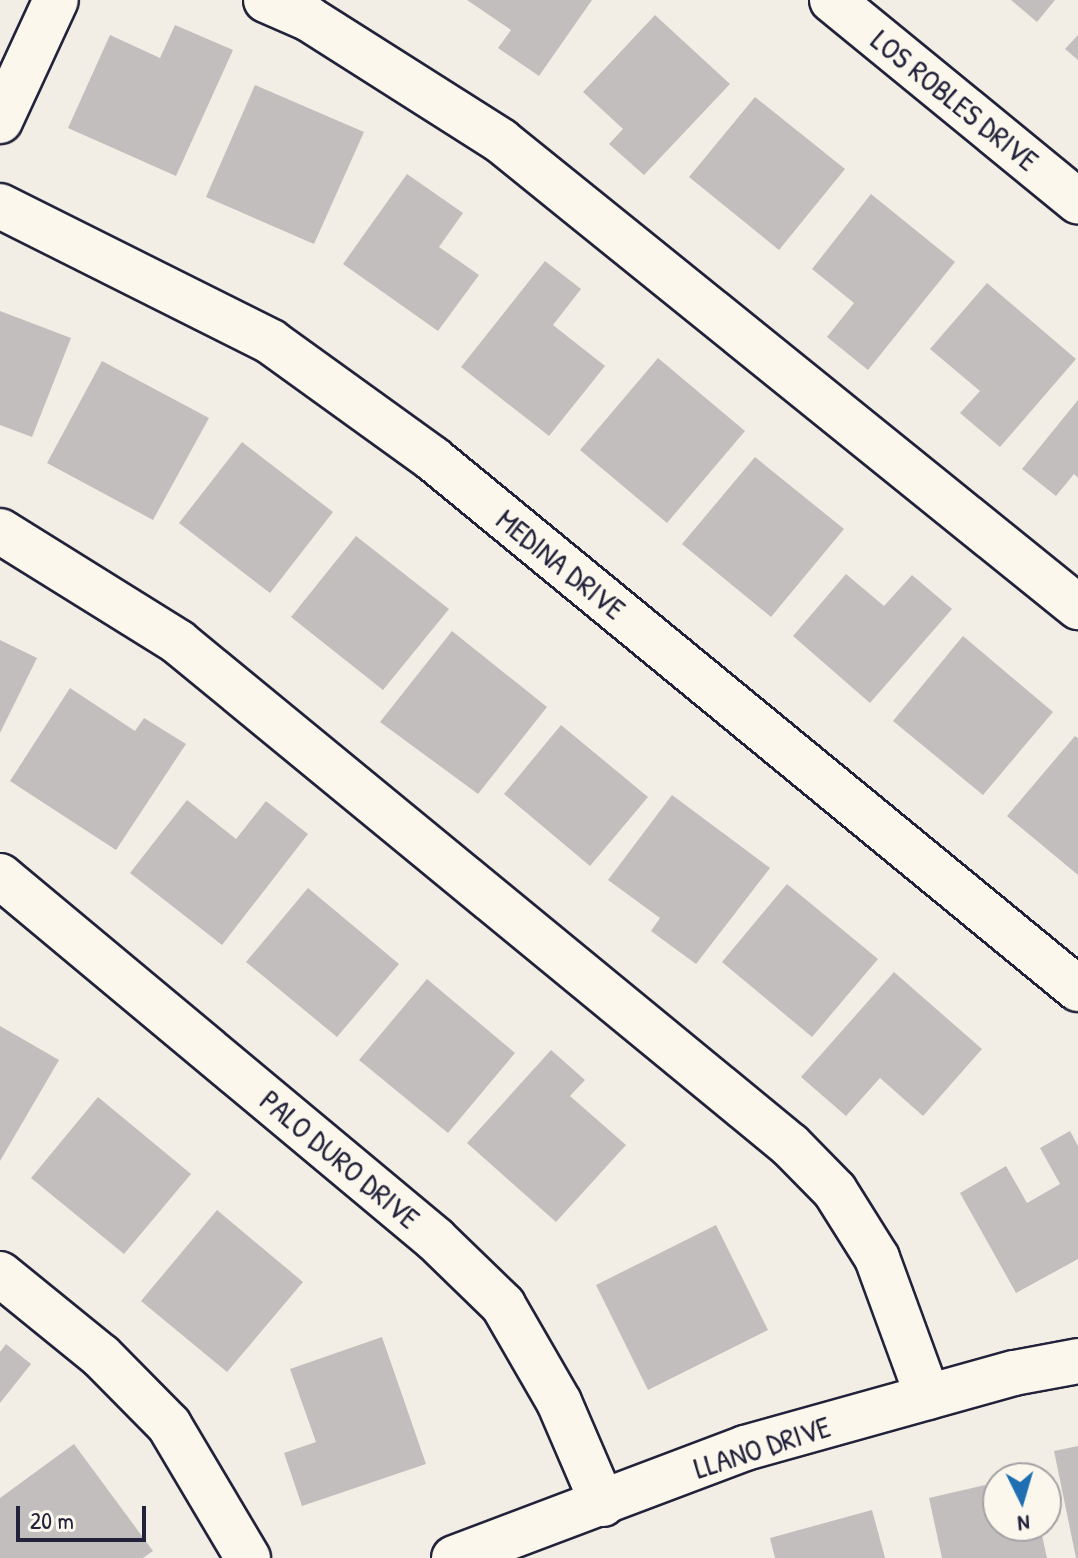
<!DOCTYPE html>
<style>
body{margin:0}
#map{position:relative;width:1078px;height:1558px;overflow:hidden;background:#f2eee5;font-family:"Patrick Hand",sans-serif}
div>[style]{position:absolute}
.building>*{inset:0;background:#c2bebe}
.roads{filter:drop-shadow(2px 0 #22223b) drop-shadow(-2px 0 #22223b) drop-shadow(0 2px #22223b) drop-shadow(0 -2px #22223b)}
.minor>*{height:44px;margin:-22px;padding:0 22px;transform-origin:22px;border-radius:22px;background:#fbf7ec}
span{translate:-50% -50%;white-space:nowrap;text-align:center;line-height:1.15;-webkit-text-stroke:6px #fbf7ec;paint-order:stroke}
.street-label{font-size:30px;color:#22223b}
.north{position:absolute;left:982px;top:1462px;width:80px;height:80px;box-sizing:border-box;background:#fbf7ec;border:2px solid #a4a2a5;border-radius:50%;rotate:175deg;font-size:22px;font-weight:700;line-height:32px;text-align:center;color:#22223b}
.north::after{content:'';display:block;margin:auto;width:28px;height:36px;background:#1f6fb2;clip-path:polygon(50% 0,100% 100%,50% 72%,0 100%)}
.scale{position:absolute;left:16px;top:1506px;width:130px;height:36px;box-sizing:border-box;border:4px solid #22223b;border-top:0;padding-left:10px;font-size:24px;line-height:28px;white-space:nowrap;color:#22223b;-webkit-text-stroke:6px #fbf7ec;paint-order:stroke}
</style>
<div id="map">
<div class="building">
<i style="clip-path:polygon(467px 0,592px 0,539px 76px,498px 48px,511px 30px)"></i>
<i style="clip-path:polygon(1011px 0,1055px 0,1037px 22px)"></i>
<i style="clip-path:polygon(655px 15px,730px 84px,644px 175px,609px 144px,623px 129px,583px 92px)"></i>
<i style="clip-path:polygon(175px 25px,233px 50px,176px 176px,68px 128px,110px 35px,160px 58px)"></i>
<i style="clip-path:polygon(1078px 35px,1078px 60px,1065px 49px)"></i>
<i style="clip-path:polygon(255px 85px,364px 132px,314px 244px,206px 197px)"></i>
<i style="clip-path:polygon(755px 97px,845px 169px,779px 250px,689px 177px)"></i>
<i style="clip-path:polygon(407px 174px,463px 213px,439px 247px,479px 275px,438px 331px,343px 264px)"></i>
<i style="clip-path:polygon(871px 194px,955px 262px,868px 370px,827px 337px,854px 303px,812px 269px)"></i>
<i style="clip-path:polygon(545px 261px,581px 289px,553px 325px,605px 366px,549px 436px,461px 367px)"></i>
<i style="clip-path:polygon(987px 283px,1076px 359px,1000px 447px,960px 413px,980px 391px,930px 349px)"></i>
<i style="clip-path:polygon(0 311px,71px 338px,32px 437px,0 425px)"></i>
<i style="clip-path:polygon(658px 358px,745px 431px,667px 523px,580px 450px)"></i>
<i style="clip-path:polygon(102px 361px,209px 418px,153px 520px,47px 463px)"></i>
<i style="clip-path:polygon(1078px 400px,1078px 478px,1074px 474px,1056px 496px,1022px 469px)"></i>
<i style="clip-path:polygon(242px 442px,333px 512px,270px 593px,179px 523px)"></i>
<i style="clip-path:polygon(755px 457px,844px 529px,771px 617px,682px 544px)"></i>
<i style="clip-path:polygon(356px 536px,449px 609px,383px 690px,291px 617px)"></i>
<i style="clip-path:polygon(846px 574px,884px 606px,912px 575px,952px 609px,870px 703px,793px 636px)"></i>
<i style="clip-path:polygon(452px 631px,547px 707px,478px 794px,380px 722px)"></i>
<i style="clip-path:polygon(963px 636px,1053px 712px,983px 795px,893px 721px)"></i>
<i style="clip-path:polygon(0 640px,37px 658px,0 733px)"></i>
<i style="clip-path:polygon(70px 688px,135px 731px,144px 718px,186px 744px,116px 850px,10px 781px)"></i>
<i style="clip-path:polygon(561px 725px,648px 797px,590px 866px,504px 794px)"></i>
<i style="clip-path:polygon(1075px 736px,1078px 738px,1078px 875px,1007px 816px)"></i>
<i style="clip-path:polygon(672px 795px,770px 868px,696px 964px,651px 931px,660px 918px,608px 880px)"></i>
<i style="clip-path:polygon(187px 800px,236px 839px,266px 801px,308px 834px,222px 945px,130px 873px)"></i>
<i style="clip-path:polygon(787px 884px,878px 959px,812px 1037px,722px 962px)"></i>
<i style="clip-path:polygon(308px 888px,399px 964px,337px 1037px,246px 962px)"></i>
<i style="clip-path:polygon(894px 972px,982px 1049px,923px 1116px,880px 1078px,846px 1116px,801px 1077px)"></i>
<i style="clip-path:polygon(427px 979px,515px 1053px,448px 1133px,359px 1060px)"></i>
<i style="clip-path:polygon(0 1026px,59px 1060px,0 1161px)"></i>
<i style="clip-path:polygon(551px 1050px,585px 1080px,570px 1096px,626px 1145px,556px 1222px,467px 1143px)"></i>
<i style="clip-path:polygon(98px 1097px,191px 1174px,124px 1254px,31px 1178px)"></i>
<i style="clip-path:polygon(1070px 1131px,1078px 1146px,1078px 1259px,1016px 1293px,960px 1193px,1006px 1166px,1027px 1203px,1060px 1184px,1040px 1148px)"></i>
<i style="clip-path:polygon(217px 1210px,303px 1282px,227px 1372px,141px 1301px)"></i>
<i style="clip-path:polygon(716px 1225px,768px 1330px,648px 1390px,596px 1285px)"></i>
<i style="clip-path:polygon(382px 1337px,426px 1464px,302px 1506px,284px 1453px,316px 1442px,290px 1369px)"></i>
<i style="clip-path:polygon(6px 1344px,31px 1364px,0 1403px,0 1352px)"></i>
<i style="clip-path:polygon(74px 1444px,153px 1551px,143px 1558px,0 1558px,0 1498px)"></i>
<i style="clip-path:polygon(1078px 1446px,1078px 1558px,1076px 1558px,1054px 1451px)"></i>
<i style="clip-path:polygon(998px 1482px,998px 1526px,1040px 1526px,1047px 1558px,942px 1558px,929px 1498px)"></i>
<i style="clip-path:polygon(872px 1510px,885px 1558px,775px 1558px,770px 1538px)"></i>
</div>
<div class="roads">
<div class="minor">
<i style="left:266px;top:0;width:47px;rotate:23.8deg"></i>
<i style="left:309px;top:19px;width:227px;rotate:32.4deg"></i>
<i style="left:501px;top:141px;width:742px;rotate:38.93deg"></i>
<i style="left:832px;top:0;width:318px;rotate:39.3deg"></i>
<i style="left:0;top:121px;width:133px;rotate:-65.2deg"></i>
<i style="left:0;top:206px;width:303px;rotate:26.6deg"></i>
<i style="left:271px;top:342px;width:200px;rotate:35.8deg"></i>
<i style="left:433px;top:459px;width:835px;rotate:39.41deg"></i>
<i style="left:0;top:531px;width:210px;rotate:31.9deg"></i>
<i style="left:178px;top:642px;width:792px;rotate:39.42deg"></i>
<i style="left:790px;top:1145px;width:64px;rotate:45.6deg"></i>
<i style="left:835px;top:1191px;width:79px;rotate:57.9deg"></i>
<i style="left:877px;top:1258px;width:148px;rotate:69.9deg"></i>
<i style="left:0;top:876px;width:567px;rotate:39.84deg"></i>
<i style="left:435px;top:1239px;width:95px;rotate:44.1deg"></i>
<i style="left:503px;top:1305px;width:112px;rotate:60deg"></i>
<i style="left:559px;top:1402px;width:111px;rotate:66.7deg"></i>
<i style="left:0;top:1274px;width:130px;rotate:39.1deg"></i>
<i style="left:101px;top:1356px;width:97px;rotate:45.4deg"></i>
<i style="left:169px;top:1425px;width:155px;rotate:59.3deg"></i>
<i style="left:454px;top:1558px;width:311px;rotate:-20.7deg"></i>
<i style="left:745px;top:1448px;width:279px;rotate:-15.6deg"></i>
<i style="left:1014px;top:1373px;width:65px;rotate:-10.6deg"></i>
</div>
</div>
<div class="street-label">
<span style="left:955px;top:100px;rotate:39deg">LOS ROBLES DRIVE</span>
<span style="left:561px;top:564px;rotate:39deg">MEDINA DRIVE</span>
<span style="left:340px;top:1159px;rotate:40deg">PALO DURO DRIVE</span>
<span style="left:762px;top:1447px;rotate:-18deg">LLANO DRIVE</span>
</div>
<div class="north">N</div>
<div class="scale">20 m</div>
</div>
